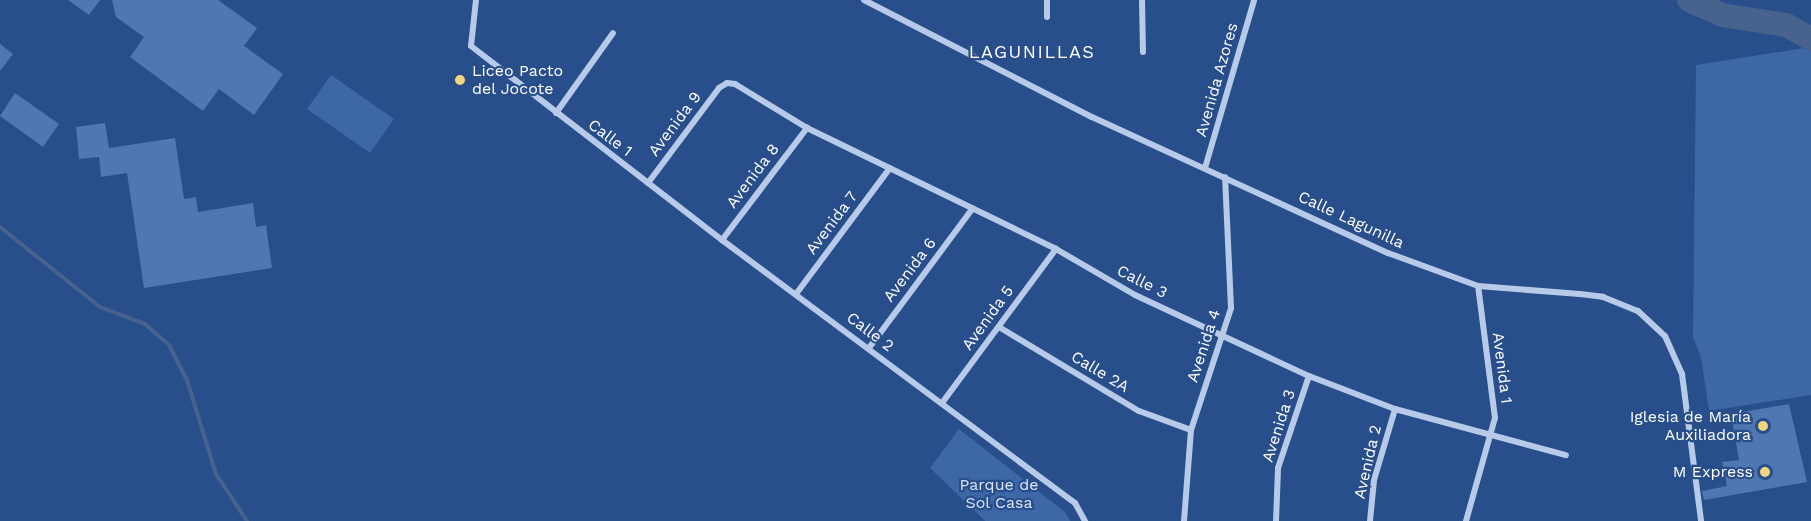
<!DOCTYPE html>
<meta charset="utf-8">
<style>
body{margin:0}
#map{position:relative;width:1811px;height:521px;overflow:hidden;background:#284e8b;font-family:"Work Sans",sans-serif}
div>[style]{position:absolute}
.green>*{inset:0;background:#3d67a7}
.stream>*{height:4px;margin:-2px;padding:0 2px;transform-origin:2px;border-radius:2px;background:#48628e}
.river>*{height:24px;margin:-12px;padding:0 12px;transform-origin:12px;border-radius:12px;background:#48628e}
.building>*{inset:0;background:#5177b2}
.minor>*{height:6px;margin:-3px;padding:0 3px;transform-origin:3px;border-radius:3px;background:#b7cbe9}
.dots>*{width:16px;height:16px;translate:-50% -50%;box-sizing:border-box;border:3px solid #284e8b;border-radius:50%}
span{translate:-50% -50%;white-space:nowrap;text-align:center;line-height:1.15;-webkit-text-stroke:4.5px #284e8b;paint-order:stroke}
.poi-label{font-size:16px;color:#fff}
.left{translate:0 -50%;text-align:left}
.right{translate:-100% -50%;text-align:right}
.street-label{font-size:16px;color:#fff}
.park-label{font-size:16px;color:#dbe6f7}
.neighbourhood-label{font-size:18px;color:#fff;letter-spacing:1.5px}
</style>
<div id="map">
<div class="green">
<i style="clip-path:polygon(1811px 47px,1811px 395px,1709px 411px,1701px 357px,1693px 337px,1696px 65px)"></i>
<i style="clip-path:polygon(331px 75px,394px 119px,370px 153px,307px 109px)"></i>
<i style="clip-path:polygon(959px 429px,1065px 512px,1070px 521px,985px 521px,930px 468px)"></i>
</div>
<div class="stream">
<i style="left:0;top:227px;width:128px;rotate:38.7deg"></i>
<i style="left:100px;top:307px;width:48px;rotate:20.7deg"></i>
<i style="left:145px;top:324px;width:32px;rotate:41deg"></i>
<i style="left:169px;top:345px;width:39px;rotate:63deg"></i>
<i style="left:187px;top:380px;width:98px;rotate:72.9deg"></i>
<i style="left:216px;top:474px;width:56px;rotate:56.6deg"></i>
</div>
<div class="river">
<i style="left:1689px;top:0;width:36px;rotate:24deg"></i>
<i style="left:1722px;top:15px;width:65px;rotate:8.9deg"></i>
<i style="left:1786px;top:25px;width:29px;rotate:29deg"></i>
</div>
<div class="building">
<i style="clip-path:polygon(68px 0,100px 0,89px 15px)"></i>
<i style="clip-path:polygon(112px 0,218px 0,257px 28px,244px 46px,283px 74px,254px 115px,219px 89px,203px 111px,130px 57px,144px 37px,116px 17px)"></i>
<i style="clip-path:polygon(0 44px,13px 54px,0 71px)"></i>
<i style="clip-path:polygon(15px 93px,59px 124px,43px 147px,0 116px)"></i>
<i style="clip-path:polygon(105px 123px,109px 148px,175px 138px,184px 199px,196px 197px,198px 212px,253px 203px,256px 227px,266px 225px,272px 268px,144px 288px,127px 173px,101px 177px,99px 157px,79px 159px,76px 127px)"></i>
<i style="clip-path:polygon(1789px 404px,1807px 482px,1704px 500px,1702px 491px,1727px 486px,1722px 462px,1739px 460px,1731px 414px)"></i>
</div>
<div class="minor">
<i style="left:476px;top:0;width:46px;rotate:96.2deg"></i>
<i style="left:471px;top:46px;width:317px;rotate:37.7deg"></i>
<i style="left:722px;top:240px;width:440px;rotate:36.7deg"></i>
<i style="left:1075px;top:503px;width:21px;rotate:61deg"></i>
<i style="left:864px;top:0;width:256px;rotate:27.2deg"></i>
<i style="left:1092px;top:117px;width:326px;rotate:24.7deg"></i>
<i style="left:1388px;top:253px;width:96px;rotate:20.1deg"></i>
<i style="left:1478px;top:286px;width:102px;rotate:4.5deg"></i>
<i style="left:1580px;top:294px;width:23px;rotate:7deg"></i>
<i style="left:1603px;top:297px;width:38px;rotate:22deg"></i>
<i style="left:1638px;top:311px;width:37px;rotate:43deg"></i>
<i style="left:1665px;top:336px;width:42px;rotate:65.9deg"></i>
<i style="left:1682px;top:374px;width:148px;rotate:82.6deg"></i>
<i style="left:1047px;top:0;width:17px;rotate:90deg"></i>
<i style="left:1142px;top:0;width:52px;rotate:88.9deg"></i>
<i style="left:556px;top:113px;width:98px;rotate:-54.5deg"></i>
<i style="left:1205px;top:168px;width:175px;rotate:-73.7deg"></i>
<i style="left:648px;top:183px;width:119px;rotate:-53.2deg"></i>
<i style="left:719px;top:88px;width:9px;rotate:-32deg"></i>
<i style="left:727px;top:83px;width:8px;rotate:7deg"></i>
<i style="left:735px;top:84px;width:84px;rotate:31.4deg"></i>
<i style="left:807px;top:128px;width:277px;rotate:25.9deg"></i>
<i style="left:1056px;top:249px;width:91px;rotate:30.2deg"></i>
<i style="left:1135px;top:295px;width:192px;rotate:25deg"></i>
<i style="left:1309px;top:376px;width:92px;rotate:21deg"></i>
<i style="left:1395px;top:409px;width:177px;rotate:15.1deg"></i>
<i style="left:722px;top:240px;width:141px;rotate:-52.8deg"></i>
<i style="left:796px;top:294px;width:157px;rotate:-53.3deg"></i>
<i style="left:999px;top:327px;width:163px;rotate:31deg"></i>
<i style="left:1139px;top:411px;width:55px;rotate:20.1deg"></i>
<i style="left:869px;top:348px;width:174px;rotate:-53.4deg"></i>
<i style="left:942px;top:403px;width:192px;rotate:-53.5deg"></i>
<i style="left:1184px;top:521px;width:91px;rotate:-85.6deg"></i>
<i style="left:1191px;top:430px;width:128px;rotate:-71.8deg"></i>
<i style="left:1231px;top:308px;width:131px;rotate:-92.6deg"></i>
<i style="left:1276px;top:521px;width:53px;rotate:-87.8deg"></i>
<i style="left:1278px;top:468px;width:97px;rotate:-71.4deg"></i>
<i style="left:1370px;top:521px;width:41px;rotate:-84.4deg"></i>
<i style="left:1374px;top:480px;width:74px;rotate:-73.5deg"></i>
<i style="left:1466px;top:521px;width:107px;rotate:-74.3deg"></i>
<i style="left:1495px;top:418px;width:133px;rotate:-97.3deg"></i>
</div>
<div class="dots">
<i style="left:460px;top:80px;background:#f1d67d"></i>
<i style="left:1763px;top:426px;background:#f1d67d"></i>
<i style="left:1765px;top:472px;background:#f1d67d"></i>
</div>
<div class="poi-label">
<span class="left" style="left:472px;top:80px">Liceo Pacto<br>del Jocote</span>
<span class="right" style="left:1751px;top:426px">Iglesia de María<br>Auxiliadora</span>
<span class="right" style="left:1753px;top:472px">M Express</span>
</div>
<div class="street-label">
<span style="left:1217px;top:80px;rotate:-74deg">Avenida Azores</span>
<span style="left:675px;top:124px;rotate:-53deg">Avenida 9</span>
<span style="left:610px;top:138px;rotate:37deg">Calle 1</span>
<span style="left:753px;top:176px;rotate:-53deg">Avenida 8</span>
<span style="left:1351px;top:220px;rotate:25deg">Calle Lagunilla</span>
<span style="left:832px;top:223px;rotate:-53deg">Avenida 7</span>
<span style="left:910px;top:270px;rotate:-53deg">Avenida 6</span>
<span style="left:1142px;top:282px;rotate:27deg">Calle 3</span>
<span style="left:988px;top:318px;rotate:-54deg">Avenida 5</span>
<span style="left:870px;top:332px;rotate:37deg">Calle 2</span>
<span style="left:1204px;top:346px;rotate:-72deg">Avenida 4</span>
<span style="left:1502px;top:368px;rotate:83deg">Avenida 1</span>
<span style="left:1100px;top:372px;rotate:31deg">Calle 2A</span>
<span style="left:1279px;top:426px;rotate:-72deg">Avenida 3</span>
<span style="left:1368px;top:462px;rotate:-77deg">Avenida 2</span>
</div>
<div class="park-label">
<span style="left:999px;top:494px">Parque de<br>Sol Casa</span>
</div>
<div class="neighbourhood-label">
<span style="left:1032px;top:52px">LAGUNILLAS</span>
</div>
</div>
